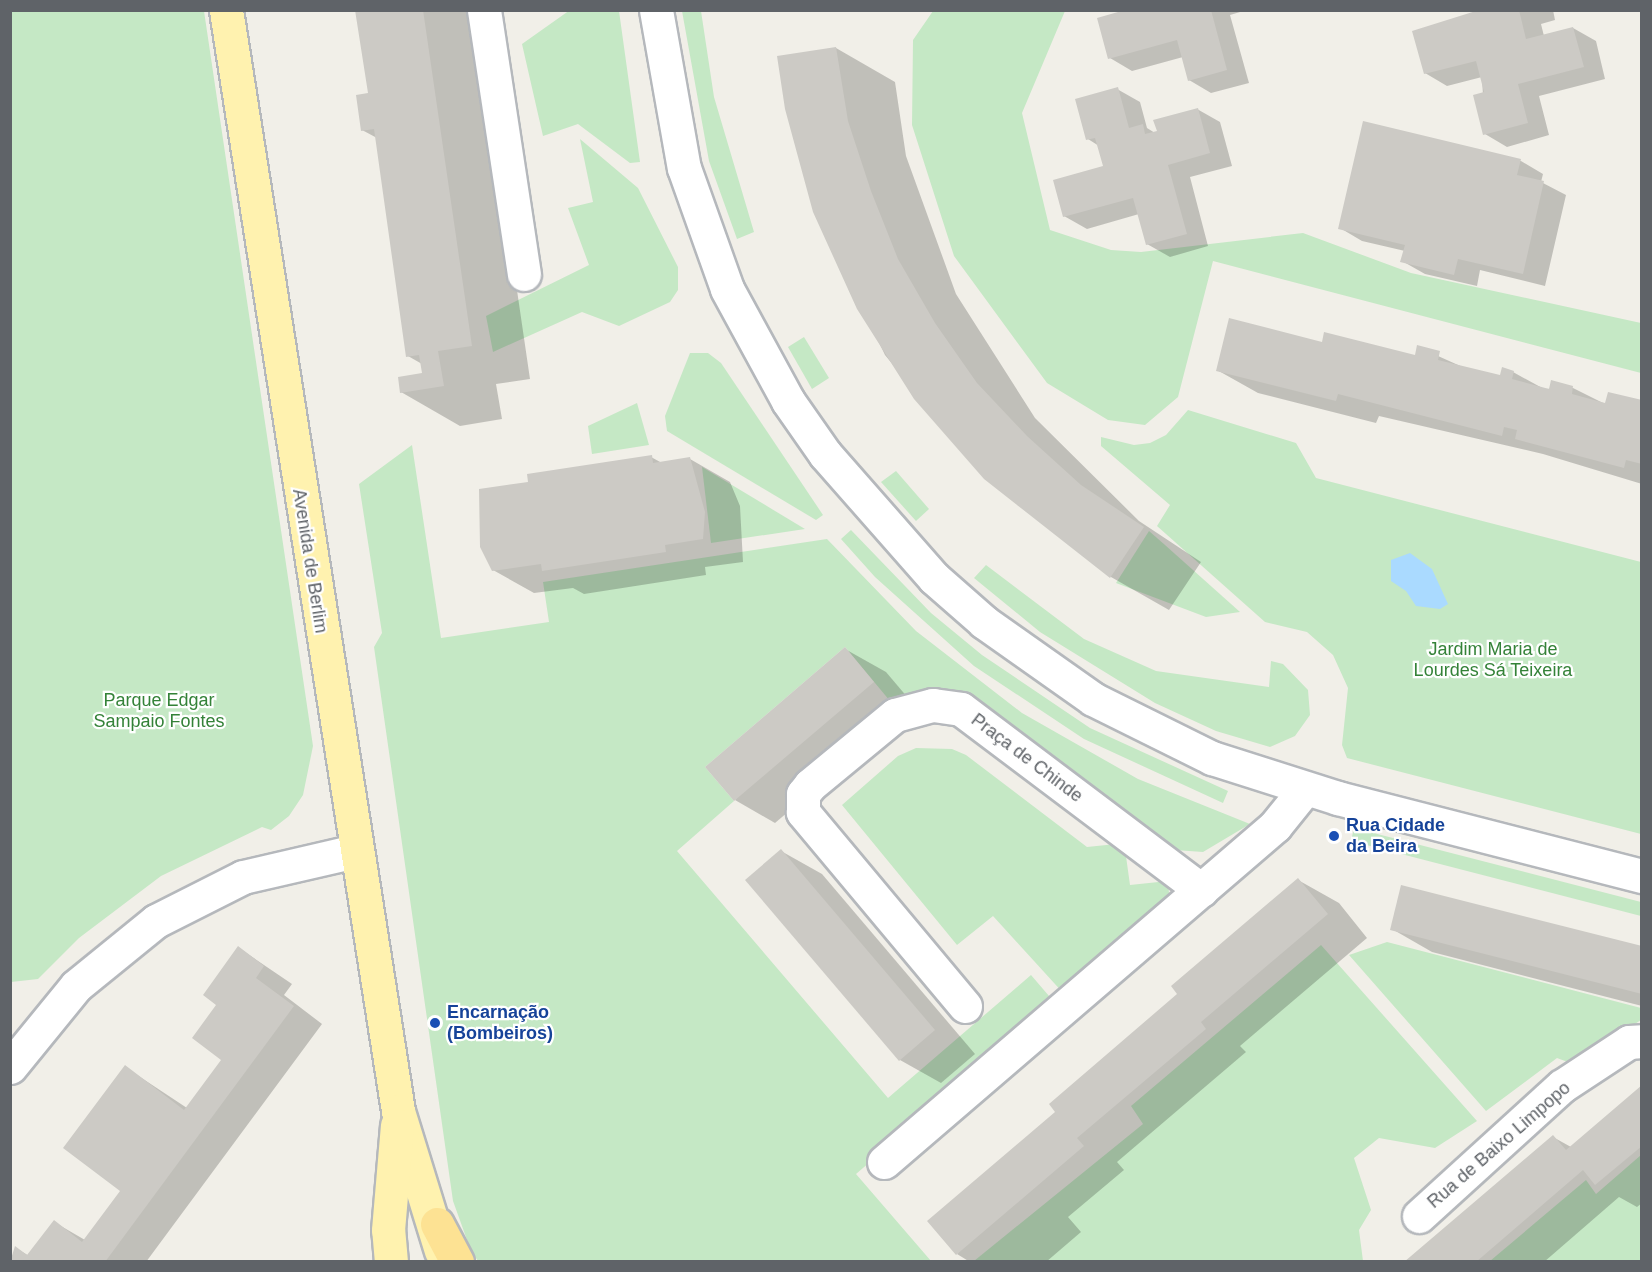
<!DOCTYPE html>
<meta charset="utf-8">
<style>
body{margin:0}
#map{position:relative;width:1652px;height:1272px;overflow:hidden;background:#f1efe8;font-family:Arial,sans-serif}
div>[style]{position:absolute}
.green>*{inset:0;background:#c5e8c5}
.water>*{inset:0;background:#aadaff}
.shadow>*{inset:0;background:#0003}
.building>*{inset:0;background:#cccac5}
.roads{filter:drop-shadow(2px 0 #b5b8bc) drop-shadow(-2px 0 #b5b8bc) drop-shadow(0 2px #b5b8bc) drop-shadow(0 -2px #b5b8bc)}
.minor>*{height:33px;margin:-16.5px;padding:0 16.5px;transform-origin:16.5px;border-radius:16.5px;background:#fff}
.major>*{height:33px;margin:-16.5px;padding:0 16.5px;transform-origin:16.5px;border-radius:16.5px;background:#fff2af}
.highway>*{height:33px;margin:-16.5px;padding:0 16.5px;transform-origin:16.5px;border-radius:16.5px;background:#fde293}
.dots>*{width:16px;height:16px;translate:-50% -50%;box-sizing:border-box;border:3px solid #fff;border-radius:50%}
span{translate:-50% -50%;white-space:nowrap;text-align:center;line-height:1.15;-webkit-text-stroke:4.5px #fff;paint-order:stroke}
.street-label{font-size:18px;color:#5f6368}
.park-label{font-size:18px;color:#348238}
.transit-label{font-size:18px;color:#164399;font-weight:700}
.left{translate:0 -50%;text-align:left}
.frame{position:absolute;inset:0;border:12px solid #5f6368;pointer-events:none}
</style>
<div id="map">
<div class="green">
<i style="clip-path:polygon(570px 10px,619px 11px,640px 162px,630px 163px,578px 124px,543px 136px,522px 44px)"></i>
<i style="clip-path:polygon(10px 11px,204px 11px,313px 746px,303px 795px,289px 816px,271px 830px,262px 827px,161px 876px,79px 938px,38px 979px,11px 982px)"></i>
<i style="clip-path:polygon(682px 11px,701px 11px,714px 97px,754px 232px,737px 239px,709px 161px)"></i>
<i style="clip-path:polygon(933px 11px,1065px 11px,1022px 113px,1050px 230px,1111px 250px,1141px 252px,1303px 233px,1411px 273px,1641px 323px,1641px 373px,1213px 261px,1178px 397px,1145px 425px,1108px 420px,1047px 383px,954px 256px,912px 125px,913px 40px)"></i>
<i style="clip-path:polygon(580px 139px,638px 188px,678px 267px,678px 290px,670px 302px,619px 326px,582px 312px,493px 352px,486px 316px,589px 265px,568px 208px,593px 202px)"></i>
<i style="clip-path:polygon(804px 337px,829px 378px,812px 389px,788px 347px)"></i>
<i style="clip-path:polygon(690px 353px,708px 353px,721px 363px,823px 515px,816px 520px,667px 431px,665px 416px)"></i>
<i style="clip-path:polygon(637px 403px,649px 445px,592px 454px,588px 426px)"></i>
<i style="clip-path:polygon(1188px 410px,1296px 443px,1316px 478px,1641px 562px,1641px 834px,1347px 758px,1342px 745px,1348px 688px,1333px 655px,1307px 632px,1265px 622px,1157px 526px,1170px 505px,1101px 446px,1101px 437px,1134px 445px,1150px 443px,1166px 435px)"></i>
<i style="clip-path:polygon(412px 445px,441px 638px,549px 622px,543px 582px,827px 539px,916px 631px,1022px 713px,1138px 779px,1250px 824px,1203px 852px,1175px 850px,967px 695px,932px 690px,890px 701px,845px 647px,705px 767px,734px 801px,677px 851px,888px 1098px,1031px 975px,1055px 1003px,856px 1174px,931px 1261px,478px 1261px,471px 1251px,453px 1201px,374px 647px,382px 633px,359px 484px)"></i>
<i style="clip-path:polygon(702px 467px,805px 529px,711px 543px)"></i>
<i style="clip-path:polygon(896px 471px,929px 509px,916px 521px,881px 482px)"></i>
<i style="clip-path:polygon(851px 530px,931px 613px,982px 655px,1090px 728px,1228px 791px,1223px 803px,1084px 739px,974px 666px,875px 577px,841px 539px)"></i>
<i style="clip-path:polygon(1149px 531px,1165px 545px,1240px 612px,1206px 617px,1116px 583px)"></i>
<i style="clip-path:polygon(986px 565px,1084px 639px,1156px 671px,1269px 687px,1271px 661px,1283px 664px,1308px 690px,1310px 715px,1295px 736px,1270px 747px,1216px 731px,1155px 703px,1040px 632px,974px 578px)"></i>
<i style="clip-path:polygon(916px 748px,952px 749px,966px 755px,1087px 847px,1116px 844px,1125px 849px,1130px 885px,1168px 881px,1170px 905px,1065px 995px,993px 916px,957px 945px,842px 805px,898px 756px)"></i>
<i style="clip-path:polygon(1354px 828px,1641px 902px,1641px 916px,1351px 841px)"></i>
<i style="clip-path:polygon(1387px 942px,1641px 1008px,1641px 1020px,1573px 1064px,1557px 1058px,1486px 1111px,1349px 955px)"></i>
<i style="clip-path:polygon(1321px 945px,1477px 1121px,1435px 1148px,1379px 1138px,1354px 1158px,1371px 1210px,1359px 1230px,1363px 1261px,974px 1261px,1143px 1124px,1131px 1106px)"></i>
<i style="clip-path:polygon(1641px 1155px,1641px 1260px,1490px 1261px,1586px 1180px,1596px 1194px)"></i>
</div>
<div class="water">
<i style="clip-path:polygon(1410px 553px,1432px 569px,1448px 604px,1440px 609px,1416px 606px,1406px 591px,1391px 581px,1391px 560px)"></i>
</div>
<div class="shadow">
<i style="clip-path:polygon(357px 10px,476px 10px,530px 379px,496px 384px,502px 419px,460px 426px,401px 392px,423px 374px,422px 364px,408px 356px,377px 138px,362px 130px,369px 94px)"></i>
<i style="clip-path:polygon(1131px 10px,1247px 10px,1230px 15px,1249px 83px,1211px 93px,1189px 80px,1183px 57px,1132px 71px,1110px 58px)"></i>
<i style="clip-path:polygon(1481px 10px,1553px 10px,1555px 20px,1541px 24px,1544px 36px,1573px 28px,1596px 41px,1605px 79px,1539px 96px,1549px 135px,1507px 147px,1485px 134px,1482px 77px,1447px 86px,1425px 73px)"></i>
<i style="clip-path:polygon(836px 48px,895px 82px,906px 156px,956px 294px,1035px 418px,1139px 521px,1201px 562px,1169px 610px,1111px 577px,985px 478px,885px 355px,815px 211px)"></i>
<i style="clip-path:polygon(1117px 89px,1140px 102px,1147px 128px,1155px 133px,1197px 109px,1220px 122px,1232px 166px,1190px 177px,1208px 246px,1170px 257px,1147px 244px,1139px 214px,1087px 229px,1064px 216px,1105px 167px,1099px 146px,1088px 139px)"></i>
<i style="clip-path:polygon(1364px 123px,1521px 161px,1543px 174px,1541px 182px,1566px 195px,1545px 286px,1480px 270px,1477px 286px,1425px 274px,1402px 261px,1405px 251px,1362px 241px,1340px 228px)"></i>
<i style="clip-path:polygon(1323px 343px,1416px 357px,1418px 347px,1467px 369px,1501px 377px,1513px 372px,1544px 389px,1573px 388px,1607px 405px,1642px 402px,1642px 484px,1543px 454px,1379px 416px,1376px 423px,1258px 393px,1217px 370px)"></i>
<i style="clip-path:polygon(651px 457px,662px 463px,690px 459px,730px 482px,740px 506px,743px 562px,705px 567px,706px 575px,584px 594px,573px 588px,534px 593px,493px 570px,530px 483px)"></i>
<i style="clip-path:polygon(845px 649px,886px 672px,914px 705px,775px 823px,735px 800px)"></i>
<i style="clip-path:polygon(781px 851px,822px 874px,975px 1054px,941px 1083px,900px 1060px)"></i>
<i style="clip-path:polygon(1298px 880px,1339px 903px,1367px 938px,1240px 1046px,1246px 1052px,1117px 1162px,1124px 1170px,1068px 1217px,1081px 1232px,1046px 1262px,970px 1262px,957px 1254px,1057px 1112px)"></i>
<i style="clip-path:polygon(1392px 929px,1642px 948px,1642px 1006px,1432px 952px)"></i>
<i style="clip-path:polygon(239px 948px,292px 984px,284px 995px,322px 1024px,146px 1262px,10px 1262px,16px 1248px,29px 1256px,54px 1222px,85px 1240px,122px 1190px,125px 1067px,187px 1108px,223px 1059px,218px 1005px)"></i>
<i style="clip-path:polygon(1642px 1087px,1642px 1203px,1637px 1207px,1619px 1197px,1544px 1262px,1406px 1262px,1553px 1137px,1571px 1147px)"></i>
</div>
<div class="building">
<i style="clip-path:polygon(355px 10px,423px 10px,472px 346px,438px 351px,444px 386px,400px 393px,398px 377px,422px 373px,419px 355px,406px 357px,374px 129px,361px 131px,356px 95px,368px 93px)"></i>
<i style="clip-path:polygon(1125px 10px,1211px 10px,1227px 70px,1188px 81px,1177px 40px,1108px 59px,1097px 18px)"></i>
<i style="clip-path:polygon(1479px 10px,1519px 10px,1526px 39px,1573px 27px,1584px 67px,1518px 84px,1528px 123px,1483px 135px,1473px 95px,1484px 92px,1476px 61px,1424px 74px,1412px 31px)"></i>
<i style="clip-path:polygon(836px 47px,848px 121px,871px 191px,898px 259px,935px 323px,977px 383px,1027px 436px,1081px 485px,1144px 527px,1110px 578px,984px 479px,914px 399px,857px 309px,813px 212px,785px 109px,777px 56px)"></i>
<i style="clip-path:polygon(1118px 87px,1129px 128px,1143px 124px,1145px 134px,1157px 131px,1153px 120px,1198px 108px,1210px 153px,1168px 165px,1187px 234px,1146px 245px,1133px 198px,1063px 217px,1053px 180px,1103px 166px,1095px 138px,1086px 140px,1075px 99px)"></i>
<i style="clip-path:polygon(1363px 121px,1521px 159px,1517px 175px,1544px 181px,1523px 274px,1458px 259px,1454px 275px,1400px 262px,1405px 245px,1338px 229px)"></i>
<i style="clip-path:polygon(1229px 318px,1322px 342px,1324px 332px,1415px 355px,1417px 345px,1440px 351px,1438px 360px,1500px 375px,1502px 367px,1514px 371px,1512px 379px,1549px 389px,1551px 380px,1573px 386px,1572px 394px,1605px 403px,1608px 392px,1642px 400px,1642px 464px,1626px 460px,1624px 468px,1515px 439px,1517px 430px,1504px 427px,1502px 436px,1338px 394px,1336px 401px,1216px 371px)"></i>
<i style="clip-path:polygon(652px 455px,653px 463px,690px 457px,705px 512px,703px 539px,665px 545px,666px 552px,542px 571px,541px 564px,492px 571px,480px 547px,479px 489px,528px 482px,527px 474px)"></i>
<i style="clip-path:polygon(845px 647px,874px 682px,734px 801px,705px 767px)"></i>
<i style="clip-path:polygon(781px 849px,935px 1030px,899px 1061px,745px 880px)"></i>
<i style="clip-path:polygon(1298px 878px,1328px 914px,1201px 1022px,1206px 1029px,1077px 1138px,1084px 1146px,956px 1255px,927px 1221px,1055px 1112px,1049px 1104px,1177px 994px,1171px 986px)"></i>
<i style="clip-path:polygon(1401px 885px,1642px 946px,1642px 994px,1390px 930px)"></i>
<i style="clip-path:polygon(238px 946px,264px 966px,256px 978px,294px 1006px,105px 1262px,10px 1262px,15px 1246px,27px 1255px,54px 1220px,82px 1242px,120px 1191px,63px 1148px,125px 1065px,184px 1110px,221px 1060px,192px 1038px,216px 1005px,203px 995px)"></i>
<i style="clip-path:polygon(1642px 1085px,1642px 1146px,1595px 1185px,1583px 1170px,1476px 1262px,1404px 1262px,1553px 1135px,1566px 1150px)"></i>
</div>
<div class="roads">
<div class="minor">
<i style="left:484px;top:10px;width:267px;rotate:81.4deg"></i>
<i style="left:656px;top:10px;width:160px;rotate:80deg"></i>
<i style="left:684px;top:168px;width:128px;rotate:70.4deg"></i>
<i style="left:727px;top:289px;width:128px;rotate:61.4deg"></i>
<i style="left:788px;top:401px;width:65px;rotate:55.1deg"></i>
<i style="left:825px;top:454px;width:165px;rotate:48.7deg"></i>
<i style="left:934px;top:578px;width:67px;rotate:41.3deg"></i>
<i style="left:984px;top:622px;width:133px;rotate:35.2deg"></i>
<i style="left:1093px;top:699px;width:133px;rotate:26.4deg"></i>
<i style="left:1212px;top:758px;width:132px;rotate:17.6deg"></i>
<i style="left:1338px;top:798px;width:314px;rotate:14.4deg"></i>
<i style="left:965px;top:1006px;width:253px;rotate:-129.9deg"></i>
<i style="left:803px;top:812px;width:18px;rotate:-90deg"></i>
<i style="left:803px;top:794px;width:11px;rotate:-52deg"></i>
<i style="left:810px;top:785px;width:110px;rotate:-39.5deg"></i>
<i style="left:895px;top:715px;width:39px;rotate:-15deg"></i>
<i style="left:933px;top:705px;width:28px;rotate:8deg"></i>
<i style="left:961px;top:709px;width:301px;rotate:37deg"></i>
<i style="left:10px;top:1067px;width:104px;rotate:-50.8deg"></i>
<i style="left:76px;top:986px;width:103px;rotate:-39.1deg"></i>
<i style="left:156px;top:921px;width:97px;rotate:-26.8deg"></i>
<i style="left:243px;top:877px;width:116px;rotate:-13deg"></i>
<i style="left:884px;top:1162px;width:516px;rotate:-40.67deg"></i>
<i style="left:1275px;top:826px;width:48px;rotate:-51deg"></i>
<i style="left:1419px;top:1216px;width:193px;rotate:-42.3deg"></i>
<i style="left:1562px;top:1086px;width:80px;rotate:-33.3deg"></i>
<i style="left:1629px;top:1042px;width:13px;rotate:-4deg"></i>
</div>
<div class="major">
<i style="left:226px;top:10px;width:1114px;rotate:81.12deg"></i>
<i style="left:398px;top:1111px;width:146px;rotate:72.9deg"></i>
<i style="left:391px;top:1262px;width:32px;rotate:-95deg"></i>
<i style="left:388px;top:1230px;width:105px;rotate:-85.1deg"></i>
</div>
<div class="highway">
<i style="left:437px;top:1224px;width:43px;rotate:62.2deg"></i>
</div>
</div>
<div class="dots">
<i style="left:1334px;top:836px;background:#1a4fb4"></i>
<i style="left:435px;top:1023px;background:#1a4fb4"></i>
</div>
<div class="street-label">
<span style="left:310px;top:561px;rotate:81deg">Avenida de Berlim</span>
<span style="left:1027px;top:758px;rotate:37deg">Praça de Chinde</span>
<span style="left:1499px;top:1145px;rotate:-41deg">Rua de Baixo Limpopo</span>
</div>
<div class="park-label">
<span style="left:1493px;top:660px">Jardim Maria de<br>Lourdes Sá Teixeira</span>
<span style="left:159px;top:711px">Parque Edgar<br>Sampaio Fontes</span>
</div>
<div class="transit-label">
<span class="left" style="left:1346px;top:836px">Rua Cidade<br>da Beira</span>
<span class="left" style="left:447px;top:1023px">Encarnação<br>(Bombeiros)</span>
</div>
<div class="frame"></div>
</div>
